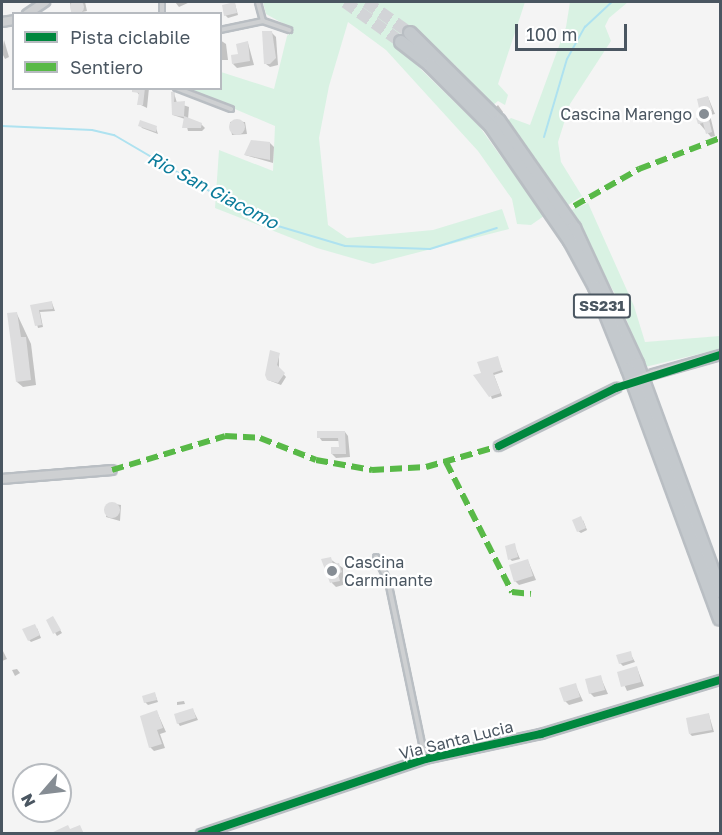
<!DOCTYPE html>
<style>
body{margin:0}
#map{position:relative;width:722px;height:835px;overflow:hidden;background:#f4f4f4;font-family:"Golos Text",sans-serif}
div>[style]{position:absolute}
.green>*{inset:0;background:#d9f2e3}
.shadow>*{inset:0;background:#0003}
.stream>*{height:2px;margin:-1px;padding:0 1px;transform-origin:1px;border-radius:1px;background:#aee2f0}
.building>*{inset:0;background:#ddddde}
.round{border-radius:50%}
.trunk-tunnel>*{height:12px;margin-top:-6px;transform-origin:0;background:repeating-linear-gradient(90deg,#d2d4d7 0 12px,transparent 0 18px)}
.roads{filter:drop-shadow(2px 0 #b9bec3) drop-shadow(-2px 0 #b9bec3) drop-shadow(0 2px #b9bec3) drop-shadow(0 -2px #b9bec3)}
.service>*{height:4px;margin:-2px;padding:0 2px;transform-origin:2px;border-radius:2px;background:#ced0d2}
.minor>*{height:8px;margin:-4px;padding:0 4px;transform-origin:4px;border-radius:4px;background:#ced0d2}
.trunk>*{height:12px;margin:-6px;padding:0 6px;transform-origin:6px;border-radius:6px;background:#c4c9cd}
.minor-bridge>*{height:8px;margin:-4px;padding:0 4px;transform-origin:4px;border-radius:4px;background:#ced0d2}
.quiet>*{height:6px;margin-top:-3px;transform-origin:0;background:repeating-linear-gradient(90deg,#58b947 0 12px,transparent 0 18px)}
.cycleway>*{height:8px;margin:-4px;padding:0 4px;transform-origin:4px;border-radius:4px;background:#00873e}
.dots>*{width:16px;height:16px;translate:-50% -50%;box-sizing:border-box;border:3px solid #fff;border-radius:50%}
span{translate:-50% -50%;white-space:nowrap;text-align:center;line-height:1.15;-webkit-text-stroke:4.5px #fff;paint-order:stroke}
.shield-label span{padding:2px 4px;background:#fff;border:2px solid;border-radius:4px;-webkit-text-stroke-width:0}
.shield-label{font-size:15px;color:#4a5661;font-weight:700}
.poi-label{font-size:16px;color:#4a5661}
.right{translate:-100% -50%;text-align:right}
.left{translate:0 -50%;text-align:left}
.street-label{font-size:16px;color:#4a5661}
.water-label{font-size:18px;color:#0c7c9b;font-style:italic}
.frame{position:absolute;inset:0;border:3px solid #4a5661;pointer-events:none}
.legend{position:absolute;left:12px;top:12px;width:210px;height:78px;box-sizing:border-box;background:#fff;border:2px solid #b7bbc0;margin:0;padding:8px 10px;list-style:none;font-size:18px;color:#4a5661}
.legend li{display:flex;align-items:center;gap:12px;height:30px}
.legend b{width:30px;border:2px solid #b7bbc0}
.north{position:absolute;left:12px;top:763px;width:60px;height:60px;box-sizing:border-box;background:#fff;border:2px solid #b7bbc0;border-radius:50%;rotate:242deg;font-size:16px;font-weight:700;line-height:24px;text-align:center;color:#4a5661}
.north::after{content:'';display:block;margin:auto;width:21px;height:27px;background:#868d94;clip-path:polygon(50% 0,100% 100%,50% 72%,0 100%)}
.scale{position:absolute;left:515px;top:24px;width:112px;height:27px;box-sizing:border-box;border:3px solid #4a5661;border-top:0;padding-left:8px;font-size:18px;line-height:21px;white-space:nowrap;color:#4a5661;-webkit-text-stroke:4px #fff;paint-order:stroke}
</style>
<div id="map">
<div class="green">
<i style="clip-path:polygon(263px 2px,525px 2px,498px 84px,508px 95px,505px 105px,498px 101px,492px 106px,457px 67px,412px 27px,397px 46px,479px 126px,544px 216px,531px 225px,517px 224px,512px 199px,478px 151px,386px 50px,348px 22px,329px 86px,319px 138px,328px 225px,347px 238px,433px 230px,502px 209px,509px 229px,373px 264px,317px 248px,215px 208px,219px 150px,273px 171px,275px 126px,188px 89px,220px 88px,221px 72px,274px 89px,287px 36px,293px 29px,266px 14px)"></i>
<i style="clip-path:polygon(570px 2px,628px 2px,609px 18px,605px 26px,611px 41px,570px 104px,558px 142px,561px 162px,582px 196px,565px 207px,504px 123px,511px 118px,530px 125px,566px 27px)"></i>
<i style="clip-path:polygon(588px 203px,634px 306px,645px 342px,720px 336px,720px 349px,645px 367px,620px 303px,569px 211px)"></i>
</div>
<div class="shadow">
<i style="clip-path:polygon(85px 2px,87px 11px,72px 14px,70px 3px)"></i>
<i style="clip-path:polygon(175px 2px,190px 2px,179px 7px)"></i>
<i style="clip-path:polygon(235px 4px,238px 15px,228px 18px,225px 15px)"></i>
<i style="clip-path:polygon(272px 33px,276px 37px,278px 65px,270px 67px,266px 64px)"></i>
<i style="clip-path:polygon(4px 40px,9px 57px,5px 59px,2px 53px)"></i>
<i style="clip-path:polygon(220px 40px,226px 44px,228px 60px,220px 60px)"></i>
<i style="clip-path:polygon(248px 43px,254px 65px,237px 68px,233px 64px)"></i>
<i style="clip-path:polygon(134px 88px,149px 88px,147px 108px,139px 104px,140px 96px)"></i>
<i style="clip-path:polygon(174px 93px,177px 103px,189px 107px,188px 119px,201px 124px,205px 128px,202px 131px,188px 131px,185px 119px,173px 115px)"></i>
<i style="clip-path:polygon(708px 97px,715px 114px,710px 115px,715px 136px,711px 137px,699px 123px)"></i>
<i style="clip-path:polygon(498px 105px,503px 112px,502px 114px,496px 107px)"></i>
<i style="clip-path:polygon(230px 122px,245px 122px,247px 134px,232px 135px)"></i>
<i style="clip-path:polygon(140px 125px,156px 128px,158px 134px,142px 128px)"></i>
<i style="clip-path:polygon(270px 143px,274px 147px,273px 163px,245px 155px)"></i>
<i style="clip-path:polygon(52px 303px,55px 311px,40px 312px,43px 327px,38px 328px,32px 306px)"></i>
<i style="clip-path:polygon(17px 314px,31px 344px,36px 385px,23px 387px,17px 382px)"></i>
<i style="clip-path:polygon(279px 354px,279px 369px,286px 377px,281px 385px,268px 380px)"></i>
<i style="clip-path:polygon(497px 358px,503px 372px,494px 375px,502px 396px,492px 399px,483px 374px)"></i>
<i style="clip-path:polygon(345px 432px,348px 436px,350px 457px,336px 458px,332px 454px,340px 448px,340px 441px,322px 441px,319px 437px)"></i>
<i style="clip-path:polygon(109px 503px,121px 505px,120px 521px,106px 517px)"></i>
<i style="clip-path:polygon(583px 520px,587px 530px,581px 533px,578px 531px)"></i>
<i style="clip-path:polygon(514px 545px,520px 559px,512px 561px,510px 559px)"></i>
<i style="clip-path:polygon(330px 559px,343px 568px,343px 585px,336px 587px,332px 583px)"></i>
<i style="clip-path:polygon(528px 561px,536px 580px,519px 585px,515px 581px)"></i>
<i style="clip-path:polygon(53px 618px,62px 633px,57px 636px,48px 621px)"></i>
<i style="clip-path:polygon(37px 628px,41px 638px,31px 642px,29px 640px)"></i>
<i style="clip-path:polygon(2px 649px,7px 659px,2px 661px)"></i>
<i style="clip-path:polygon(630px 653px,635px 662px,623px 666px,620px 663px)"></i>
<i style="clip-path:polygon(637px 668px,644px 686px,627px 691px,619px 673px)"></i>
<i style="clip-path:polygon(17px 669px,20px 673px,15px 676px,12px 670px)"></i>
<i style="clip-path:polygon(600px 676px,608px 694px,594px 697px,590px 693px)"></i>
<i style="clip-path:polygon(575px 684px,583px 701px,569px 705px,565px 701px)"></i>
<i style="clip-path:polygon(155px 694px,158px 702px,148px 705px,145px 702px)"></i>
<i style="clip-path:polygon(184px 701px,185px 704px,177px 705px,177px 702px)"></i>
<i style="clip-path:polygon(193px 710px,198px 720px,180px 726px,178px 723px)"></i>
<i style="clip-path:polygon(157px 712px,166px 732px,160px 734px,165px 748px,154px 751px,150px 747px)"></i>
<i style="clip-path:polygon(709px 715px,714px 732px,692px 736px,690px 734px)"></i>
<i style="clip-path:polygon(50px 811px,52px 815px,37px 822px,31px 812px)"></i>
</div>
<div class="stream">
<i style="left:2px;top:126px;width:90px;rotate:2.5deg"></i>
<i style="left:92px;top:130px;width:23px;rotate:13deg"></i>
<i style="left:114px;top:135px;width:113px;rotate:30.4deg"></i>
<i style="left:211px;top:192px;width:75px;rotate:26.9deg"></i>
<i style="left:278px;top:226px;width:70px;rotate:16.6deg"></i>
<i style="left:345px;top:246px;width:85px;rotate:2deg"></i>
<i style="left:430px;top:249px;width:70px;rotate:-17.4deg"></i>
<i style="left:544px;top:137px;width:81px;rotate:-73.6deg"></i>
<i style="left:567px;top:59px;width:37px;rotate:-61deg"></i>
<i style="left:585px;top:27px;width:37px;rotate:-43deg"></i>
</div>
<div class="building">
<i class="round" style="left:70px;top:0;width:14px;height:14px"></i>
<i style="clip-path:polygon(235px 2px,237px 13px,224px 16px,222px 5px)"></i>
<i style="clip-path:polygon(262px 31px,272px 31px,276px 58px,270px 64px,264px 64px)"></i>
<i style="clip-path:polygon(248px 41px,250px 61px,232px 64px,231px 55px,238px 54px,236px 44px)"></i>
<i style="clip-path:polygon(132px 88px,145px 88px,143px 105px,137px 105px,139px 93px,132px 92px)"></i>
<i style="clip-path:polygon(175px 91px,174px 102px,185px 101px,184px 116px,202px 123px,201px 128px,182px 128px,184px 117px,172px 115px,171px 92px)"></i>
<i style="clip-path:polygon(708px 96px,712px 110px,707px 111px,712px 132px,706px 134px,703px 123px,698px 124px,696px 118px,701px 117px,697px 99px)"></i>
<i class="round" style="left:229px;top:119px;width:16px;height:16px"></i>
<i style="clip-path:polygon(140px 120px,157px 126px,156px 132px,138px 126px)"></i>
<i style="clip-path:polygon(251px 140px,270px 142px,270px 160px,244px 155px)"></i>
<i style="clip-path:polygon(52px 301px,53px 309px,39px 310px,42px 325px,35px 326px,30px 305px)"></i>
<i style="clip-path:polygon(17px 312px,21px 337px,26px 337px,31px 380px,16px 382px,7px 313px)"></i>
<i style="clip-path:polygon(270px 350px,280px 353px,277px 365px,285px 373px,278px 383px,267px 380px,265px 375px)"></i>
<i style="clip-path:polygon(498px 356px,502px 370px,493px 373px,501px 393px,489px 397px,473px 375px,481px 373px,477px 362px)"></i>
<i style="clip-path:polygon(317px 431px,345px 431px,346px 454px,331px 454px,331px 447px,339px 447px,338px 438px,317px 438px)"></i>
<i class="round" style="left:104px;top:502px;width:16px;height:16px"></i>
<i style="clip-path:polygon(581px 516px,586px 528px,577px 532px,572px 520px)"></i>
<i style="clip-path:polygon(515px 543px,518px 557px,508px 560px,505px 546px)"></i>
<i style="clip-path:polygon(331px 557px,333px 564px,339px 563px,342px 572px,338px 574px,340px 581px,330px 583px,321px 559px)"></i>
<i style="clip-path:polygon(528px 559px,533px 576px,514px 582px,509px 565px)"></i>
<i style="clip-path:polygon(53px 616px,61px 630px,53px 634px,46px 620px)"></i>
<i style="clip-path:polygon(35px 624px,40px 635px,28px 641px,22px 629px)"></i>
<i style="clip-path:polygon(631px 651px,633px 660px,619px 664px,616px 655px)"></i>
<i style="clip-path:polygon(637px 666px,641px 682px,621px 687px,617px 672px)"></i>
<i style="clip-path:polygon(601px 675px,605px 690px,589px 694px,585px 679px)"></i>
<i style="clip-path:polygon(576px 683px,580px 697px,564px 702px,559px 688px)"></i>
<i style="clip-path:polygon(155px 692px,157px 700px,144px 703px,142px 696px)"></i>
<i style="clip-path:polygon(193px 708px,196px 718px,177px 724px,174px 714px)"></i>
<i style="clip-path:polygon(157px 710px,163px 728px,157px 730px,162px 744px,149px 748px,140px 716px)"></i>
<i style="clip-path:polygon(709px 713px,712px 730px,689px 734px,686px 718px)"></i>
<i style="clip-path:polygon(68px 825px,70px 829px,80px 825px,84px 834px,49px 834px)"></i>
</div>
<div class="trunk-tunnel">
<i style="left:345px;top:2px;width:69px;rotate:35.5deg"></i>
<i style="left:366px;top:2px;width:54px;rotate:35.2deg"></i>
</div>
<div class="roads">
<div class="service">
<i style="left:162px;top:2px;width:12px;rotate:90deg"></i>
<i style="left:263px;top:21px;width:28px;rotate:19deg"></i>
<i style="left:220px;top:30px;width:44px;rotate:-11.8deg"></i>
<i style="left:263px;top:21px;width:20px;rotate:-105deg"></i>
<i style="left:176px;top:88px;width:59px;rotate:20.9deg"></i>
<i style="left:376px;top:557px;width:27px;rotate:63deg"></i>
<i style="left:388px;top:581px;width:181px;rotate:78.2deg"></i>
</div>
<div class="minor">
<i style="left:27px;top:14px;width:22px;rotate:-34deg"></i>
<i style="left:2px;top:22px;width:12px;rotate:-9deg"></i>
<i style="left:653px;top:374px;width:70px;rotate:-15.8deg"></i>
<i style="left:499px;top:446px;width:131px;rotate:-26.4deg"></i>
<i style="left:2px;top:479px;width:110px;rotate:-4.7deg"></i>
<i style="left:201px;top:834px;width:236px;rotate:-18.5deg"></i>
<i style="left:425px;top:759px;width:119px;rotate:-12.2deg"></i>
<i style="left:541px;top:734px;width:187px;rotate:-16.8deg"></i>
</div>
<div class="trunk">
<i style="left:410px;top:33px;width:125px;rotate:44.7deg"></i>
<i style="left:499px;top:121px;width:131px;rotate:55deg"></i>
<i style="left:574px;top:228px;width:150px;rotate:65.1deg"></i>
<i style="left:637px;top:364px;width:242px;rotate:69.9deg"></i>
<i style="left:401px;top:42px;width:37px;rotate:38deg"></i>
<i style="left:430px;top:65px;width:86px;rotate:45deg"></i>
<i style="left:491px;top:126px;width:140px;rotate:55.5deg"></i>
<i style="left:570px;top:241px;width:52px;rotate:61.5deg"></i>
<i style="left:595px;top:287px;width:88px;rotate:68.1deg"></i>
<i style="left:628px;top:369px;width:266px;rotate:69.8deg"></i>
</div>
</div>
<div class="minor-bridge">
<i style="left:616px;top:388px;width:40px;rotate:-21deg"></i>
</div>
<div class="quiet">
<i style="left:574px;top:206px;width:75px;rotate:-29.6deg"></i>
<i style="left:639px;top:169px;width:87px;rotate:-20.9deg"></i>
<i style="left:446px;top:462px;width:146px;rotate:63.1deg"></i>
<i style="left:512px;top:592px;width:19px;rotate:6deg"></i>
<i style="left:112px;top:470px;width:118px;rotate:-16.7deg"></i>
<i style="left:225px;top:436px;width:35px;rotate:3deg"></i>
<i style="left:260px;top:438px;width:60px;rotate:21.4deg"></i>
<i style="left:316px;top:460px;width:57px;rotate:10.1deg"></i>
<i style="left:372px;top:470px;width:54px;rotate:-3.2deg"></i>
<i style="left:426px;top:467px;width:76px;rotate:-16deg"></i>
</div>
<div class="cycleway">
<i style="left:499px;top:446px;width:131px;rotate:-26.4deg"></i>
<i style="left:616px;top:388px;width:109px;rotate:-17.6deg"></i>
<i style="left:201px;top:834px;width:236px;rotate:-18.5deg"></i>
<i style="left:425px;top:759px;width:119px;rotate:-12.2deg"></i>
<i style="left:541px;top:734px;width:187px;rotate:-16.8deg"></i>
</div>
<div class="dots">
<i style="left:704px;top:114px;background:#868d94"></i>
<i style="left:332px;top:571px;background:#868d94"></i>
</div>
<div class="shield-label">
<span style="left:602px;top:306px">SS231</span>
</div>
<div class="poi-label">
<span class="right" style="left:692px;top:114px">Cascina Marengo</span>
<span class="left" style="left:344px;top:571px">Cascina<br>Carminante</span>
</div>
<div class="street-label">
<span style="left:456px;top:740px;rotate:-14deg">Via Santa Lucia</span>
</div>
<div class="water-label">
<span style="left:213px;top:190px;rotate:28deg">Rio San Giacomo</span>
</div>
<div class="frame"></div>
<ul class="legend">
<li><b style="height:8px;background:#00873e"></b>Pista ciclabile</li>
<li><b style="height:8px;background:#58b947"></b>Sentiero</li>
</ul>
<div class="north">N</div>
<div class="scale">100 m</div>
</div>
